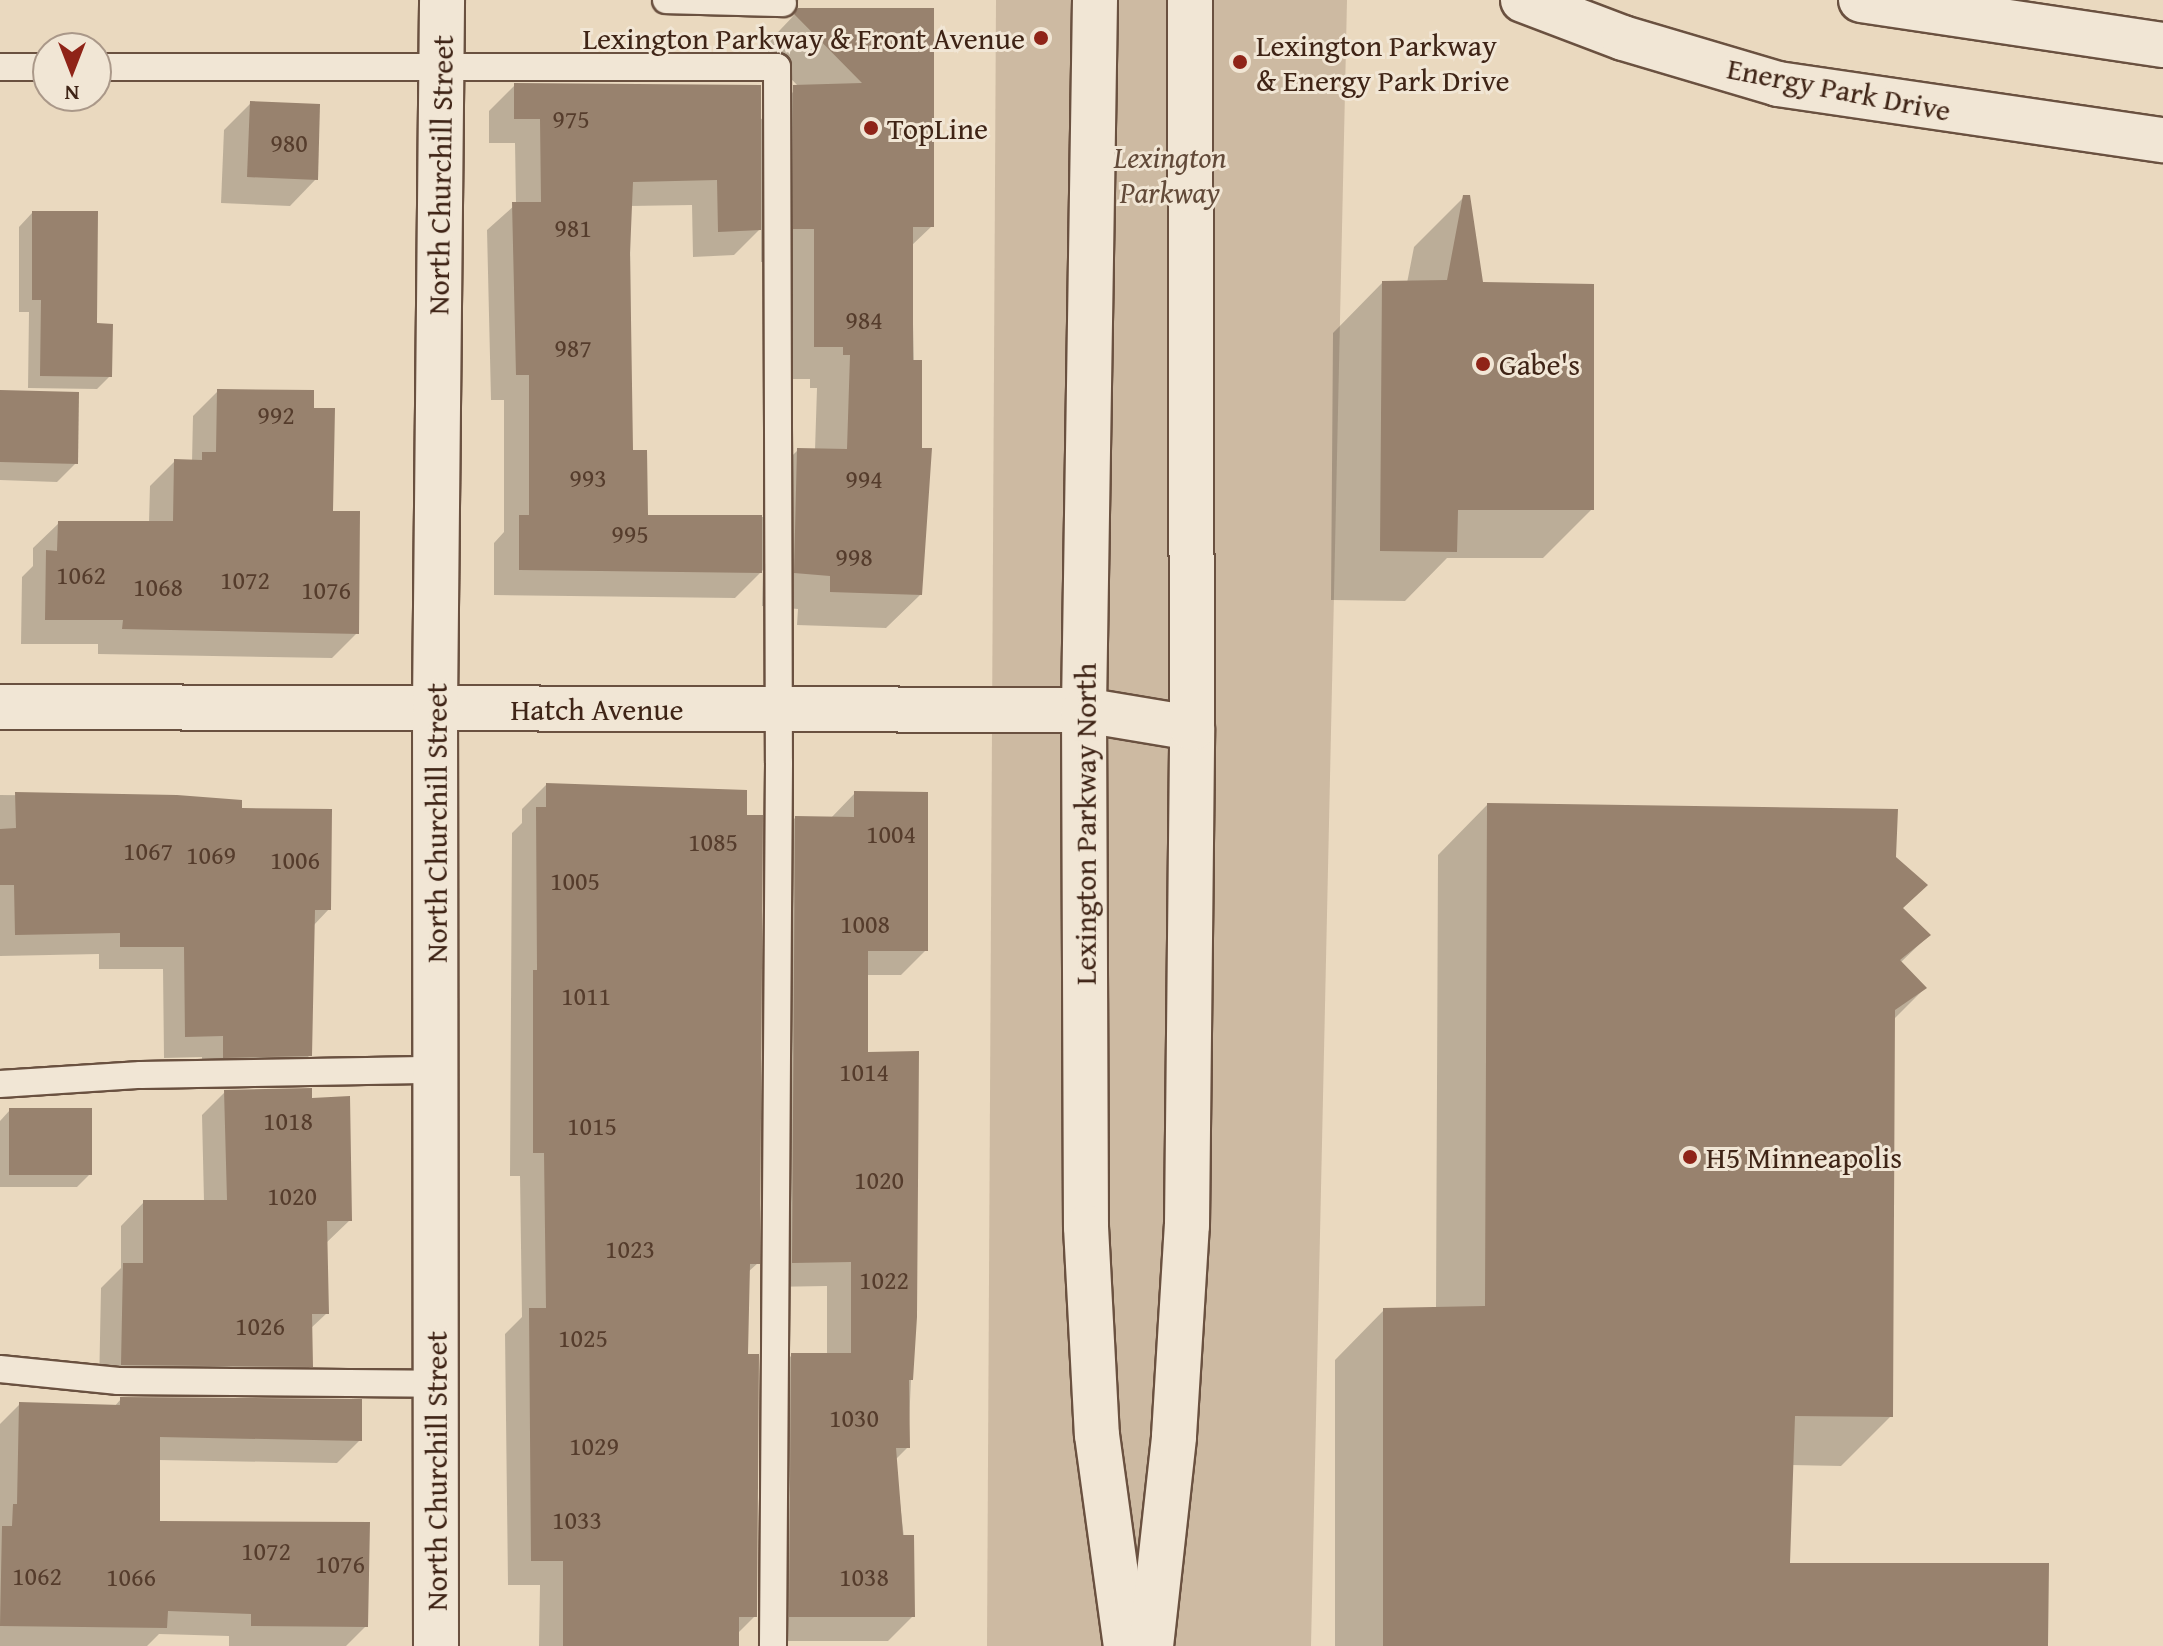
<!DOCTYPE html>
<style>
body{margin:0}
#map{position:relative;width:2163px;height:1646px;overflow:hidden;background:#ead9bf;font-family:"Gentium Book Plus",serif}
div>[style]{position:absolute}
.green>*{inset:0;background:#cdbaa2}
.shadow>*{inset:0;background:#0003}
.building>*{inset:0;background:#98826e}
.roads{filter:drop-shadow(2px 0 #6a5140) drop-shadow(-2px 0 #6a5140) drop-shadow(0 2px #6a5140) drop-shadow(0 -2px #6a5140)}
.service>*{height:26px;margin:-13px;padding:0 13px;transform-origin:13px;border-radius:13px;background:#f1e6d5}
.minor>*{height:44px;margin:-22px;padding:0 22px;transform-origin:22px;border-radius:22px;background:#f1e6d5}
.tertiary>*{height:44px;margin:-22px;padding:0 22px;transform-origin:22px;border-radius:22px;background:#f1e6d5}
.secondary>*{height:44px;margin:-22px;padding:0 22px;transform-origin:22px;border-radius:22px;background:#f1e6d5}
.dots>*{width:22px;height:22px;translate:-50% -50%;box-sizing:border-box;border:4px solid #f1e6d5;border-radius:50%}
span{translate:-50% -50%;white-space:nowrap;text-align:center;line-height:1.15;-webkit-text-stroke:6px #f1e6d5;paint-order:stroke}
.number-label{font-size:26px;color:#553c2c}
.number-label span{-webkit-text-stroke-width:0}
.poi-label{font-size:30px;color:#3f2416}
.right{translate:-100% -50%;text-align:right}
.left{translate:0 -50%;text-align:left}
.street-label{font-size:30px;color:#3f2416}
.park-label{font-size:30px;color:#624a39;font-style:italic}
.north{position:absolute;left:32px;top:32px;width:80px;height:80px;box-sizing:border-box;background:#f1e6d5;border:2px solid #aa9889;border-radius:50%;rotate:180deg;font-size:22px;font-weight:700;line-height:32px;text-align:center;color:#3f2416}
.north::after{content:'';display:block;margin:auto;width:28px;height:36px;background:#8f2418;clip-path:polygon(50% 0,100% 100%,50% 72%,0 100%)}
</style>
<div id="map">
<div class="green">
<i style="clip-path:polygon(996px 0,1347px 0,1311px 1646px,987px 1646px)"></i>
</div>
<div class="shadow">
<i style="clip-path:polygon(evenodd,799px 10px,932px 10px,932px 226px,911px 246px,920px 595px,886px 628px,797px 625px,798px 609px,762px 606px,763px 570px,735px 598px,494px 595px,494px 543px,504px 532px,504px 400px,491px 400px,487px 230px,516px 204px,515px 143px,489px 143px,489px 111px,515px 85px,759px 121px,799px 87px,762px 49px,799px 10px,692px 205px,693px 257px,734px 255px,761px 228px,761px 262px,781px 261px,781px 379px,810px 379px,810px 388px,817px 388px,815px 450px,798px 450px,764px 483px,764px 517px,646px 517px,631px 452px,630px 206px,692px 205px)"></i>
<i style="clip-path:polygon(251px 103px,316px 179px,290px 206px,221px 203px,224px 130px)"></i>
<i style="clip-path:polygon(1464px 197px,1481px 284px,1592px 509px,1543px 558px,1447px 558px,1405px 601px,1331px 600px,1333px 333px,1382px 283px,1407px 283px,1414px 247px)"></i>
<i style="clip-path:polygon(32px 213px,95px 325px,110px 376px,97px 389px,28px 388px,29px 312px,19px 312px,19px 227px)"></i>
<i style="clip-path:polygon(218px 391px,312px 410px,357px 633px,332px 658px,98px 654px,98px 644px,21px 644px,22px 577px,33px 566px,33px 548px,59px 523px,149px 523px,150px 486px,175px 461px,192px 462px,193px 416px)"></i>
<i style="clip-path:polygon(0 392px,76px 463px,57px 482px,0 480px)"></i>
<i style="clip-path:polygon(546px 785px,758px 1263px,748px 1272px,746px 1356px,755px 1616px,737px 1634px,737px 1646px,539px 1646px,540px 1585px,508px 1585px,505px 1334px,522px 1317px,520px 1176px,510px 1176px,512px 833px,522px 823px,522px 809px)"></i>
<i style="clip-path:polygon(855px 793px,926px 950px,901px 975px,866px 975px,866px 1054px,911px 1379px,908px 1447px,895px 1460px,913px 1616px,888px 1641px,765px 1641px,767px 1380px,792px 1355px,827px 1355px,827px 1286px,768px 1287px,771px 843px,795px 818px,830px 819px)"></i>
<i style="clip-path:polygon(0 795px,177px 797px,240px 810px,329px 909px,313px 926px,310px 1055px,288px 1077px,202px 1079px,202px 1057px,164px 1058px,163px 969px,99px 969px,99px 954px,0 956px)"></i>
<i style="clip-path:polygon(1487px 805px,1894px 858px,1901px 909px,1929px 935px,1900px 963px,1925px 988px,1893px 1020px,1891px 1416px,1841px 1466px,1791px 1465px,1788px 1565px,2046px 1646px,1335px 1646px,1335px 1360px,1384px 1310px,1436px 1309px,1438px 855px)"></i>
<i style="clip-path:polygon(225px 1092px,310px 1100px,350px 1220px,325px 1244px,327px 1313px,310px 1329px,311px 1366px,288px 1389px,99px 1388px,101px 1288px,121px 1268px,121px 1226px,144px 1202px,204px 1202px,202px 1115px)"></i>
<i style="clip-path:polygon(10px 1110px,90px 1174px,77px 1187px,0 1187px,0 1121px)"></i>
<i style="clip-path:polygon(121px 1399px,360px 1440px,337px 1463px,158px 1460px,158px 1523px,366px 1626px,346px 1646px,229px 1646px,229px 1636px,159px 1634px,147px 1646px,0 1646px,0 1424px,20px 1404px,114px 1407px)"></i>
</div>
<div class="building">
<i style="clip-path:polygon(798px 8px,934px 8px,934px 227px,913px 227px,913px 360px,922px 360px,922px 448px,932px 448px,922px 595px,830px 592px,830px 576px,794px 573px,797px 448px,847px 449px,850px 355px,843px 355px,843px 347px,814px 347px,814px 229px,793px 229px,793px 85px,862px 83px,794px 14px)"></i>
<i style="clip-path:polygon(514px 83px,761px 85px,761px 230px,718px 232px,717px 180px,633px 182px,630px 253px,633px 450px,647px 450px,648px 515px,762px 515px,762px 573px,519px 570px,519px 515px,529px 515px,529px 375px,516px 375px,512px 202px,541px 202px,540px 119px,514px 119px)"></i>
<i style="clip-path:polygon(250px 101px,320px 104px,318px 180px,247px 177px)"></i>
<i style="clip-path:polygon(1463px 195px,1470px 195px,1483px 282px,1594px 284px,1594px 510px,1458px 510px,1457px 552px,1380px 551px,1382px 281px,1447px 280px)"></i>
<i style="clip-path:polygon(32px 211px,98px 211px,97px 323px,113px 324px,112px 377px,40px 376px,41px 300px,32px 300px)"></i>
<i style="clip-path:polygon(217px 389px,314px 390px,314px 408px,335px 408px,333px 511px,360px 511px,359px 634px,122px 629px,123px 620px,45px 620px,46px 550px,57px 551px,58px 521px,173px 521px,174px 459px,202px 460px,202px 452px,216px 452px)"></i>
<i style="clip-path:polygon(0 390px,79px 392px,78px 464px,0 462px)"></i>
<i style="clip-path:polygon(546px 783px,747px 790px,747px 815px,763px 815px,760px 1264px,750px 1264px,748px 1354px,759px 1354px,757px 1617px,739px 1617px,739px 1646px,563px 1646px,563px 1561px,531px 1561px,529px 1308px,546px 1308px,544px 1153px,533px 1153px,533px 970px,537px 970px,536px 807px,546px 807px)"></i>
<i style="clip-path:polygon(854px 791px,928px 792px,928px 951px,868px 951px,868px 1052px,919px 1051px,917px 1317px,913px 1380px,909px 1380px,910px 1448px,896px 1448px,903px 1535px,914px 1535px,915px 1617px,789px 1617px,791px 1353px,851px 1353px,851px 1262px,792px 1263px,795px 816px,854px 817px)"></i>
<i style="clip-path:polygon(15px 792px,177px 795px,242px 800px,242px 808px,332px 809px,331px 910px,315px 910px,312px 1056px,223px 1058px,223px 1036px,185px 1037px,184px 947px,120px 947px,120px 933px,15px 935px,14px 885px,0 885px,0 829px,16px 828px)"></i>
<i style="clip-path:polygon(1487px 803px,1898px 809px,1896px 857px,1928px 885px,1903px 908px,1931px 935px,1900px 960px,1927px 988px,1895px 1010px,1893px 1417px,1795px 1416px,1790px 1563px,2049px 1563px,2048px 1646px,1383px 1646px,1383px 1308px,1485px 1306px)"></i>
<i style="clip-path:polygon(312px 1088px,312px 1098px,350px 1096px,352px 1221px,327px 1221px,329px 1314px,312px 1314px,313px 1367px,121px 1365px,123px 1263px,143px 1263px,143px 1200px,227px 1200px,224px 1090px)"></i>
<i style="clip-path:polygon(9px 1108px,92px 1108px,92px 1175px,9px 1175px)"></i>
<i style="clip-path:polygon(120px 1397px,362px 1399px,362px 1441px,160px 1437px,160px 1521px,370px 1522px,368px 1627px,251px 1626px,251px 1614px,168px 1611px,167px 1628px,0 1626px,2px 1526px,12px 1526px,13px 1504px,17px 1504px,19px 1402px,120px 1405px)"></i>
</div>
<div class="roads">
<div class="service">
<i style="left:666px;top:0;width:117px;rotate:1.5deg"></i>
<i style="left:0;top:67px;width:48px"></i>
<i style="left:96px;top:67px;width:681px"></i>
<i style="left:777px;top:67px;width:696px;rotate:89.84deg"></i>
<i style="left:779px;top:763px;width:883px;rotate:90.39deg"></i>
<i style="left:0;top:1084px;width:141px;rotate:-3.7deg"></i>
<i style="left:141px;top:1075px;width:296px;rotate:-1deg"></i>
<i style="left:0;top:1369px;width:119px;rotate:5.8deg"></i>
<i style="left:118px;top:1381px;width:317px;rotate:0.5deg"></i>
</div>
<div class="minor">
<i style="left:0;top:707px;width:1084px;rotate:0.16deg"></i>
<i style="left:1084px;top:710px;width:109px;rotate:9.5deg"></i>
<i style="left:436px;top:1646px;width:938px;rotate:-90.06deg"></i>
<i style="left:435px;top:708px;width:708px;rotate:-89.43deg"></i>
</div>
<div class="tertiary">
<i style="left:1523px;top:0;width:107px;rotate:20.8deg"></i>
<i style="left:1623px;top:38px;width:162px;rotate:16.5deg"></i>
<i style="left:1778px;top:84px;width:389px;rotate:8.3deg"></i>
<i style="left:1861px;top:0;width:305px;rotate:8.5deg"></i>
</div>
<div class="secondary">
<i style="left:1095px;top:0;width:710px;rotate:90.89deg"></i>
<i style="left:1084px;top:710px;width:517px;rotate:89.78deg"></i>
<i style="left:1086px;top:1227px;width:208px;rotate:87deg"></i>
<i style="left:1097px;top:1435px;width:213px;rotate:82.2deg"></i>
<i style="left:1151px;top:1646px;width:211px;rotate:-83.7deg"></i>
<i style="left:1174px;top:1436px;width:211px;rotate:-86.5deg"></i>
<i style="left:1187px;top:1225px;width:497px;rotate:-89.4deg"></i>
<i style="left:1192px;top:728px;width:728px;rotate:-90.16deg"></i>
</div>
</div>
<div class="dots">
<i style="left:1041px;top:38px;background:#8f2418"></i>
<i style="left:1240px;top:62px;background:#8f2418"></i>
<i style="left:871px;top:128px;background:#8f2418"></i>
<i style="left:1483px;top:364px;background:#8f2418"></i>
<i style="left:1690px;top:1157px;background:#8f2418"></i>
</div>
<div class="number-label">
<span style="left:571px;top:119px">975</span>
<span style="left:289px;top:143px">980</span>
<span style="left:573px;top:228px">981</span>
<span style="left:864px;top:320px">984</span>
<span style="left:573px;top:348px">987</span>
<span style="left:276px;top:415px">992</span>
<span style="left:588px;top:478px">993</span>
<span style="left:864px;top:479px">994</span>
<span style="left:630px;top:534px">995</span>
<span style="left:854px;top:557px">998</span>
<span style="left:81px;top:575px">1062</span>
<span style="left:245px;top:580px">1072</span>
<span style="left:158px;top:587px">1068</span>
<span style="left:326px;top:590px">1076</span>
<span style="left:891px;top:834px">1004</span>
<span style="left:713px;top:842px">1085</span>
<span style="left:148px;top:851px">1067</span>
<span style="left:211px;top:855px">1069</span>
<span style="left:295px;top:860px">1006</span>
<span style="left:575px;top:881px">1005</span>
<span style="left:865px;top:924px">1008</span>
<span style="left:586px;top:996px">1011</span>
<span style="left:864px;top:1072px">1014</span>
<span style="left:288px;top:1121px">1018</span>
<span style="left:592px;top:1126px">1015</span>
<span style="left:879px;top:1180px">1020</span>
<span style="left:292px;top:1196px">1020</span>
<span style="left:630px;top:1249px">1023</span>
<span style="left:884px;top:1280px">1022</span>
<span style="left:260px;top:1326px">1026</span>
<span style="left:583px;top:1338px">1025</span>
<span style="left:854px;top:1418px">1030</span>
<span style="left:594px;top:1446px">1029</span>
<span style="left:577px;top:1520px">1033</span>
<span style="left:266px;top:1551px">1072</span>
<span style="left:340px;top:1564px">1076</span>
<span style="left:37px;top:1576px">1062</span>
<span style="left:131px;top:1577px">1066</span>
<span style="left:864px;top:1577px">1038</span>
</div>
<div class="poi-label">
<span class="right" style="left:1025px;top:38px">Lexington Parkway &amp; Front Avenue</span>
<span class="left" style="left:1256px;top:62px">Lexington Parkway<br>&amp; Energy Park Drive</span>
<span class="left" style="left:887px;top:128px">TopLine</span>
<span class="left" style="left:1499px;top:364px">Gabe's</span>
<span class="left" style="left:1706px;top:1157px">H5 Minneapolis</span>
</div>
<div class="street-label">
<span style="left:1839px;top:89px;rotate:11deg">Energy Park Drive</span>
<span style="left:440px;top:175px;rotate:-89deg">North Churchill Street</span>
<span style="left:597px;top:709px">Hatch Avenue</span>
<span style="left:436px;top:823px;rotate:-90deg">North Churchill Street</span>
<span style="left:1085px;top:824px;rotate:-90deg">Lexington Parkway North</span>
<span style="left:436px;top:1471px;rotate:-90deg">North Churchill Street</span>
</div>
<div class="park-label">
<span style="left:1170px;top:174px">Lexington<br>Parkway</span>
</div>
<div class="north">N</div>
</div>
